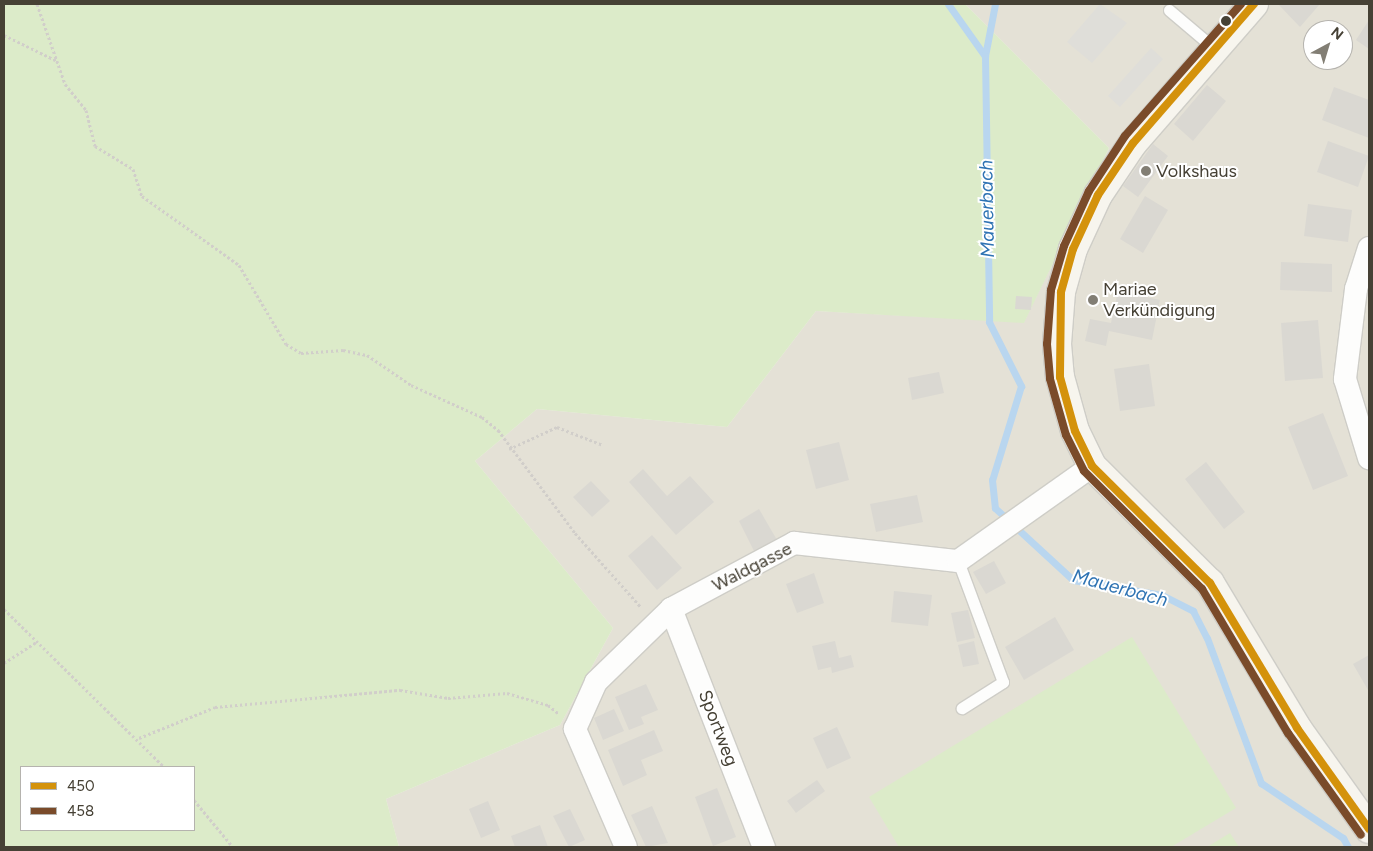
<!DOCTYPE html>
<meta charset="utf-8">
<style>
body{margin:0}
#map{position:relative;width:1373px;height:851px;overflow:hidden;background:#f0efe9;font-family:Figtree,sans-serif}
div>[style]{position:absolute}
.residential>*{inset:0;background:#e4e1d6}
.green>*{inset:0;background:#dcebc9}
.parking>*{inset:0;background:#dfded9}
.stream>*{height:7px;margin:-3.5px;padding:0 3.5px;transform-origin:3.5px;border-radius:3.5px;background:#b9d6ef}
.building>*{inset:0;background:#dad8d2}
.path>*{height:3px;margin-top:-1.5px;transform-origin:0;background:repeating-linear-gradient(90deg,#d1ceca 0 2.5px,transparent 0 5px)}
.roads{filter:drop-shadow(1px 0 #cecdc7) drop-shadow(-1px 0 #cecdc7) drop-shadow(0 1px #cecdc7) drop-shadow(0 -1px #cecdc7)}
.service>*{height:11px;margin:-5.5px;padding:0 5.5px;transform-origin:5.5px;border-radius:5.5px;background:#fdfdfc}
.minor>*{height:22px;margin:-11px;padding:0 11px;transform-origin:11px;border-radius:11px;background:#fdfdfc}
.secondary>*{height:28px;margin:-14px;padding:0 14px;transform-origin:14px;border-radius:14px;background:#f7f5ee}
.bus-1>*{height:8px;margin:-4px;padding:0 4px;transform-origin:4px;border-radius:4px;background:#d4920b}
.bus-2>*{height:8px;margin:-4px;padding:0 4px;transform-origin:4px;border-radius:4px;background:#7a4b2a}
.dots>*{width:14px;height:14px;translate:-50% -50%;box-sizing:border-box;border:2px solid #fff;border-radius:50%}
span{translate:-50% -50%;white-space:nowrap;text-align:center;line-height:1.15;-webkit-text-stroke:4px #fff;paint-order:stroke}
.poi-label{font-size:18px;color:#464135}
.left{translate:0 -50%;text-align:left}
.street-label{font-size:18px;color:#464135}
.water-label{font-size:19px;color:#2e73b3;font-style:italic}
.frame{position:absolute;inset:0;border:5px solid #464135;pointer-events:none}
.legend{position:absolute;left:20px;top:766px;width:175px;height:65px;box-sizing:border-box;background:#fff;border:1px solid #b5b3ae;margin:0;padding:6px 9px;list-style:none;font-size:15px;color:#464135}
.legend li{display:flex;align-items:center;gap:10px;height:25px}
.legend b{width:25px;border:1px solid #b5b3ae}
.north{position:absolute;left:1303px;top:20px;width:50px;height:50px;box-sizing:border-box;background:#fff;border:1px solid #b5b3ae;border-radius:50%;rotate:39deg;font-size:14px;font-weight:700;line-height:20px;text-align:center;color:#464135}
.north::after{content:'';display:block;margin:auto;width:18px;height:22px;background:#827e74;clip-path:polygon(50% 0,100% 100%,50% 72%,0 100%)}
</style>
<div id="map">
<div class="residential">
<i style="clip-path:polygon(evenodd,965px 4px,1369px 4px,1369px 847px,399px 847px,386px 799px,560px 725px,613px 628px,475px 461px,537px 409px,727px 427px,816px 311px,1024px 322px,1109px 148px,965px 4px,1313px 30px,1343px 30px,1343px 60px,1313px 60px,1313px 30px)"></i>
</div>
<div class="green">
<i style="clip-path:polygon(evenodd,4px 4px,965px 4px,1109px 148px,1024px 323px,816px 311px,727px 427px,537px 409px,475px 461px,613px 628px,560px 725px,386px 799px,399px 847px,4px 847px,4px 4px,21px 767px,194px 767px,194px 830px,21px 830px,21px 767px)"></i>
<i style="clip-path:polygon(1132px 637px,1236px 808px,1171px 847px,899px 847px,869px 797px)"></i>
<i style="clip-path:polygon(1230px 833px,1239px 847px,1207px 847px)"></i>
</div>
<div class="parking">
<i style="clip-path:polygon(1100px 4px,1127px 23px,1092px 63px,1067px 42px)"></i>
<i style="clip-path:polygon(1151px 48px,1163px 59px,1120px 107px,1108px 96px)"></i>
</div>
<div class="stream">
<i style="left:948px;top:4px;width:64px;rotate:54.6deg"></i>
<i style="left:995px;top:4px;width:53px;rotate:100.9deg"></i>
<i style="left:985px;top:56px;width:266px;rotate:89.1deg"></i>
<i style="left:989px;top:322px;width:72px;rotate:63.4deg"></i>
<i style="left:1021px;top:386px;width:98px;rotate:107.1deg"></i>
<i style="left:992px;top:480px;width:28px;rotate:84deg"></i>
<i style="left:995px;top:508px;width:106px;rotate:42.7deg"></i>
<i style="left:1073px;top:580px;width:90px;rotate:9.6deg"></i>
<i style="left:1162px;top:595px;width:35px;rotate:27deg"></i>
<i style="left:1193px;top:611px;width:30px;rotate:63deg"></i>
<i style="left:1207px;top:638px;width:155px;rotate:69.6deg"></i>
<i style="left:1261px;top:783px;width:99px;rotate:33.9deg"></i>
<i style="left:1343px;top:838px;width:10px;rotate:61deg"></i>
</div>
<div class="building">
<i style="clip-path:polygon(1278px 4px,1320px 4px,1300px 27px)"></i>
<i style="clip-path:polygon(1369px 20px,1369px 49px,1356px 40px)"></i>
<i style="clip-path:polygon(1207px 85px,1226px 101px,1193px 141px,1174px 124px)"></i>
<i style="clip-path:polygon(1334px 87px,1369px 100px,1369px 138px,1322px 120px)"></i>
<i style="clip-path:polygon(1328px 141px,1369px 156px,1358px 187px,1317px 172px)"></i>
<i style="clip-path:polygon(1153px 144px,1168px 156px,1138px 197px,1123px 186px)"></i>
<i style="clip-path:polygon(1145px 196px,1168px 210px,1143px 253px,1120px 239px)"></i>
<i style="clip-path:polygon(1308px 204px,1352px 210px,1348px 242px,1304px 236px)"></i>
<i style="clip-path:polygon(1281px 262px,1332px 264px,1332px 292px,1280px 290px)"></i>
<i style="clip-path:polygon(1118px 291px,1160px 300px,1152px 340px,1109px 331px,1106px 346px,1085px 341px,1090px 319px,1111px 323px)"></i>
<i style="clip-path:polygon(1016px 296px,1032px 297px,1031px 310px,1015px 309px)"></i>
<i style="clip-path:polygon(1318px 320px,1323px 378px,1285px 381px,1281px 323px)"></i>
<i style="clip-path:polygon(1149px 364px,1155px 406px,1120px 411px,1114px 369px)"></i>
<i style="clip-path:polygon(939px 372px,944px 393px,912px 400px,908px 378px)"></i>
<i style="clip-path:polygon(1323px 413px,1348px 476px,1313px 490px,1288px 427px)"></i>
<i style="clip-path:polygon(839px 442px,849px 480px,816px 489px,806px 450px)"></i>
<i style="clip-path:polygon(1206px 462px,1245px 512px,1224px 529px,1185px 479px)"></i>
<i style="clip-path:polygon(643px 469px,667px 496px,690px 476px,714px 502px,676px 535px,629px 482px)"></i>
<i style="clip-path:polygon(591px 481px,610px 501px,592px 517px,573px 497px)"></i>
<i style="clip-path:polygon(917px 495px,923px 522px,876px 532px,870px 504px)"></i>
<i style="clip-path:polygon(759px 509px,777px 540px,755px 553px,739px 521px)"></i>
<i style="clip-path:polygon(652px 535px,682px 568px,657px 590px,628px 556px)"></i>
<i style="clip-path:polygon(994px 561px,1006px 583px,986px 594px,973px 572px)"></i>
<i style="clip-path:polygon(814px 573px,824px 603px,797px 613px,786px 584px)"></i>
<i style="clip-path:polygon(894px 591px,932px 595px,928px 626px,891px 622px)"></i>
<i style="clip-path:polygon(968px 610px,975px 638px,957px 642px,951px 613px)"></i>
<i style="clip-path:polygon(1055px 617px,1074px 650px,1024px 680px,1005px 647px)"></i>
<i style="clip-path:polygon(835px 641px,839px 658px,851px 655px,854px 667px,832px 673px,831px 667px,818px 670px,812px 646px)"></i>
<i style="clip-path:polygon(974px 641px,979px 664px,963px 667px,958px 645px)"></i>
<i style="clip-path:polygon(1369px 655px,1369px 689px,1368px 690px,1353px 664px)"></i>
<i style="clip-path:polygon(646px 684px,658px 710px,641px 717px,644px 724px,629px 730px,615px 697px)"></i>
<i style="clip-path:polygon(614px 709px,624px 731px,603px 740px,594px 718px)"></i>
<i style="clip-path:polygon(837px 727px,851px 758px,827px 769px,813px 738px)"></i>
<i style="clip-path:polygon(654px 730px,663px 751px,641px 760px,647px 775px,623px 786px,608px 750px)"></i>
<i style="clip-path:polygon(817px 780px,825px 791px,796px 813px,787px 801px)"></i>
<i style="clip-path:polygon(717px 788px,736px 837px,713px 846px,695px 797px)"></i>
<i style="clip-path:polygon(488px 801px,500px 830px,481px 838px,469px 809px)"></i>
<i style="clip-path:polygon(652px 806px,668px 843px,646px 847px,631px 815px)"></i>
<i style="clip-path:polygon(570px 809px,585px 840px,569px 847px,553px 816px)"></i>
<i style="clip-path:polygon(540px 825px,548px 847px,515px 847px,511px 836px)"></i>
</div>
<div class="path">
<i style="left:37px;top:4px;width:85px;rotate:70.7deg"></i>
<i style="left:65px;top:84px;width:33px;rotate:51deg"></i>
<i style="left:86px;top:110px;width:37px;rotate:76deg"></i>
<i style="left:95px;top:146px;width:44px;rotate:31.2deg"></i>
<i style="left:133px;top:169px;width:28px;rotate:72deg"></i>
<i style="left:142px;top:196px;width:119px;rotate:35.4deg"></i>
<i style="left:239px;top:265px;width:92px;rotate:59.3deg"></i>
<i style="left:286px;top:344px;width:17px;rotate:31deg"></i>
<i style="left:301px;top:353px;width:42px;rotate:-4.1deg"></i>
<i style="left:343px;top:350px;width:25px;rotate:12deg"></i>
<i style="left:367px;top:355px;width:53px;rotate:34.3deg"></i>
<i style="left:411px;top:385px;width:78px;rotate:24.3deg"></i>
<i style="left:482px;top:417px;width:21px;rotate:39deg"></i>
<i style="left:498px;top:430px;width:129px;rotate:53.2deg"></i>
<i style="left:575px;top:533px;width:99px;rotate:48.3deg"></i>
<i style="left:4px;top:35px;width:59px;rotate:26.1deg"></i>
<i style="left:509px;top:449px;width:53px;rotate:-24.6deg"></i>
<i style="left:557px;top:427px;width:49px;rotate:21.4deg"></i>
<i style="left:4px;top:609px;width:225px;rotate:44.6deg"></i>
<i style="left:4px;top:663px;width:40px;rotate:-32.9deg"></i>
<i style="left:139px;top:738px;width:82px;rotate:-22.2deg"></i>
<i style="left:215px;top:707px;width:186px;rotate:-5.3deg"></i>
<i style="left:400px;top:690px;width:49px;rotate:9.5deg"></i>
<i style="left:448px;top:698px;width:59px;rotate:-4.8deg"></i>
<i style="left:507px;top:693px;width:43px;rotate:16.3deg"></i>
<i style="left:548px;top:705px;width:13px;rotate:39deg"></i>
<i style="left:194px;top:800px;width:61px;rotate:50.3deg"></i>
</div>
<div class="roads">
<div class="service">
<i style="left:1169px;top:10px;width:60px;rotate:40.3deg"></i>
<i style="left:958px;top:561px;width:129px;rotate:69.6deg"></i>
<i style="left:1003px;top:682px;width:49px;rotate:147.6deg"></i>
</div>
<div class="minor">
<i style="left:1369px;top:248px;width:43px;rotate:107.6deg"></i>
<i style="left:1356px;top:289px;width:91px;rotate:97deg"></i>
<i style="left:1345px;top:379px;width:83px;rotate:73.1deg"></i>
<i style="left:671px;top:609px;width:256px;rotate:68.7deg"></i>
<i style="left:626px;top:847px;width:129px;rotate:-113.4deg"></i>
<i style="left:575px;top:729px;width:51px;rotate:-65.9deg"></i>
<i style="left:596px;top:682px;width:105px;rotate:-44.2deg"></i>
<i style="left:671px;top:609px;width:140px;rotate:-28.2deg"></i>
<i style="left:794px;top:543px;width:165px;rotate:6.3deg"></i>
<i style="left:958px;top:561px;width:164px;rotate:-35.3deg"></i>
</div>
<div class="secondary">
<i style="left:1254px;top:4px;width:184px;rotate:131deg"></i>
<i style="left:1133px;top:143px;width:63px;rotate:123.9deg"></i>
<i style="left:1098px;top:195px;width:60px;rotate:114.8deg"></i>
<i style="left:1073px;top:249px;width:45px;rotate:105.6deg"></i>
<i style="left:1061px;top:292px;width:52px;rotate:94.4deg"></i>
<i style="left:1057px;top:344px;width:33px;rotate:85deg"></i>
<i style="left:1060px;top:377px;width:56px;rotate:74.5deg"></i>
<i style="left:1075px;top:431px;width:39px;rotate:64deg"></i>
<i style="left:1092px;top:466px;width:166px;rotate:44.8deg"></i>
<i style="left:1210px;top:583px;width:169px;rotate:59deg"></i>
<i style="left:1297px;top:728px;width:124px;rotate:54.5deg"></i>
</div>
</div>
<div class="bus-1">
<i style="left:1254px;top:4px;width:184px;rotate:131deg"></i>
<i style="left:1133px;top:143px;width:63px;rotate:123.9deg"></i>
<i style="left:1098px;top:195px;width:60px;rotate:114.8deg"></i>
<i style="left:1073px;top:249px;width:45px;rotate:105.6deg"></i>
<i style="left:1061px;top:292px;width:85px;rotate:90.7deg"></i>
<i style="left:1060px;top:377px;width:56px;rotate:74.5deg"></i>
<i style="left:1075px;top:431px;width:39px;rotate:64deg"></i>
<i style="left:1092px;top:466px;width:166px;rotate:44.8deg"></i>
<i style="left:1210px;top:583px;width:169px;rotate:59deg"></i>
<i style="left:1297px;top:728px;width:124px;rotate:54.5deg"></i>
</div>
<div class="bus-2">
<i style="left:1241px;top:4px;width:176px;rotate:131.3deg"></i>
<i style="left:1125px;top:136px;width:66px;rotate:123.2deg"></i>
<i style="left:1089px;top:191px;width:60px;rotate:114.4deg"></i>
<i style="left:1064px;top:246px;width:46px;rotate:106.5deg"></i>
<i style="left:1051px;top:290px;width:54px;rotate:94.2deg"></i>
<i style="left:1047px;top:344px;width:35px;rotate:85deg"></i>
<i style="left:1050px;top:379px;width:58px;rotate:74.1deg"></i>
<i style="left:1066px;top:435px;width:40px;rotate:63.4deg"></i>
<i style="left:1084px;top:471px;width:167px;rotate:45deg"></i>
<i style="left:1202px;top:589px;width:168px;rotate:59.2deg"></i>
<i style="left:1288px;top:733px;width:125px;rotate:54.4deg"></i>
</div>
<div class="dots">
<i style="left:1226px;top:21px;background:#464135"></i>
<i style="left:1146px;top:171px;background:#827e74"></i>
<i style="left:1093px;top:300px;background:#827e74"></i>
</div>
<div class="poi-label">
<span class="left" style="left:1156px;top:171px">Volkshaus</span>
<span class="left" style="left:1103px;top:300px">Mariae<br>Verkündigung</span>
</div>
<div class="street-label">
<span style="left:752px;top:567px;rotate:-27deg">Waldgasse</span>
<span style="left:718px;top:728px;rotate:69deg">Sportweg</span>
</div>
<div class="water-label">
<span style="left:987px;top:209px;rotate:-91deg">Mauerbach</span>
<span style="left:1120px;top:588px;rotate:15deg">Mauerbach</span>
</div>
<div class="frame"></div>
<ul class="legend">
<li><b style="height:6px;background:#d4920b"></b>450</li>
<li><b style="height:6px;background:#7a4b2a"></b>458</li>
</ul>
<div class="north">N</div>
</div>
